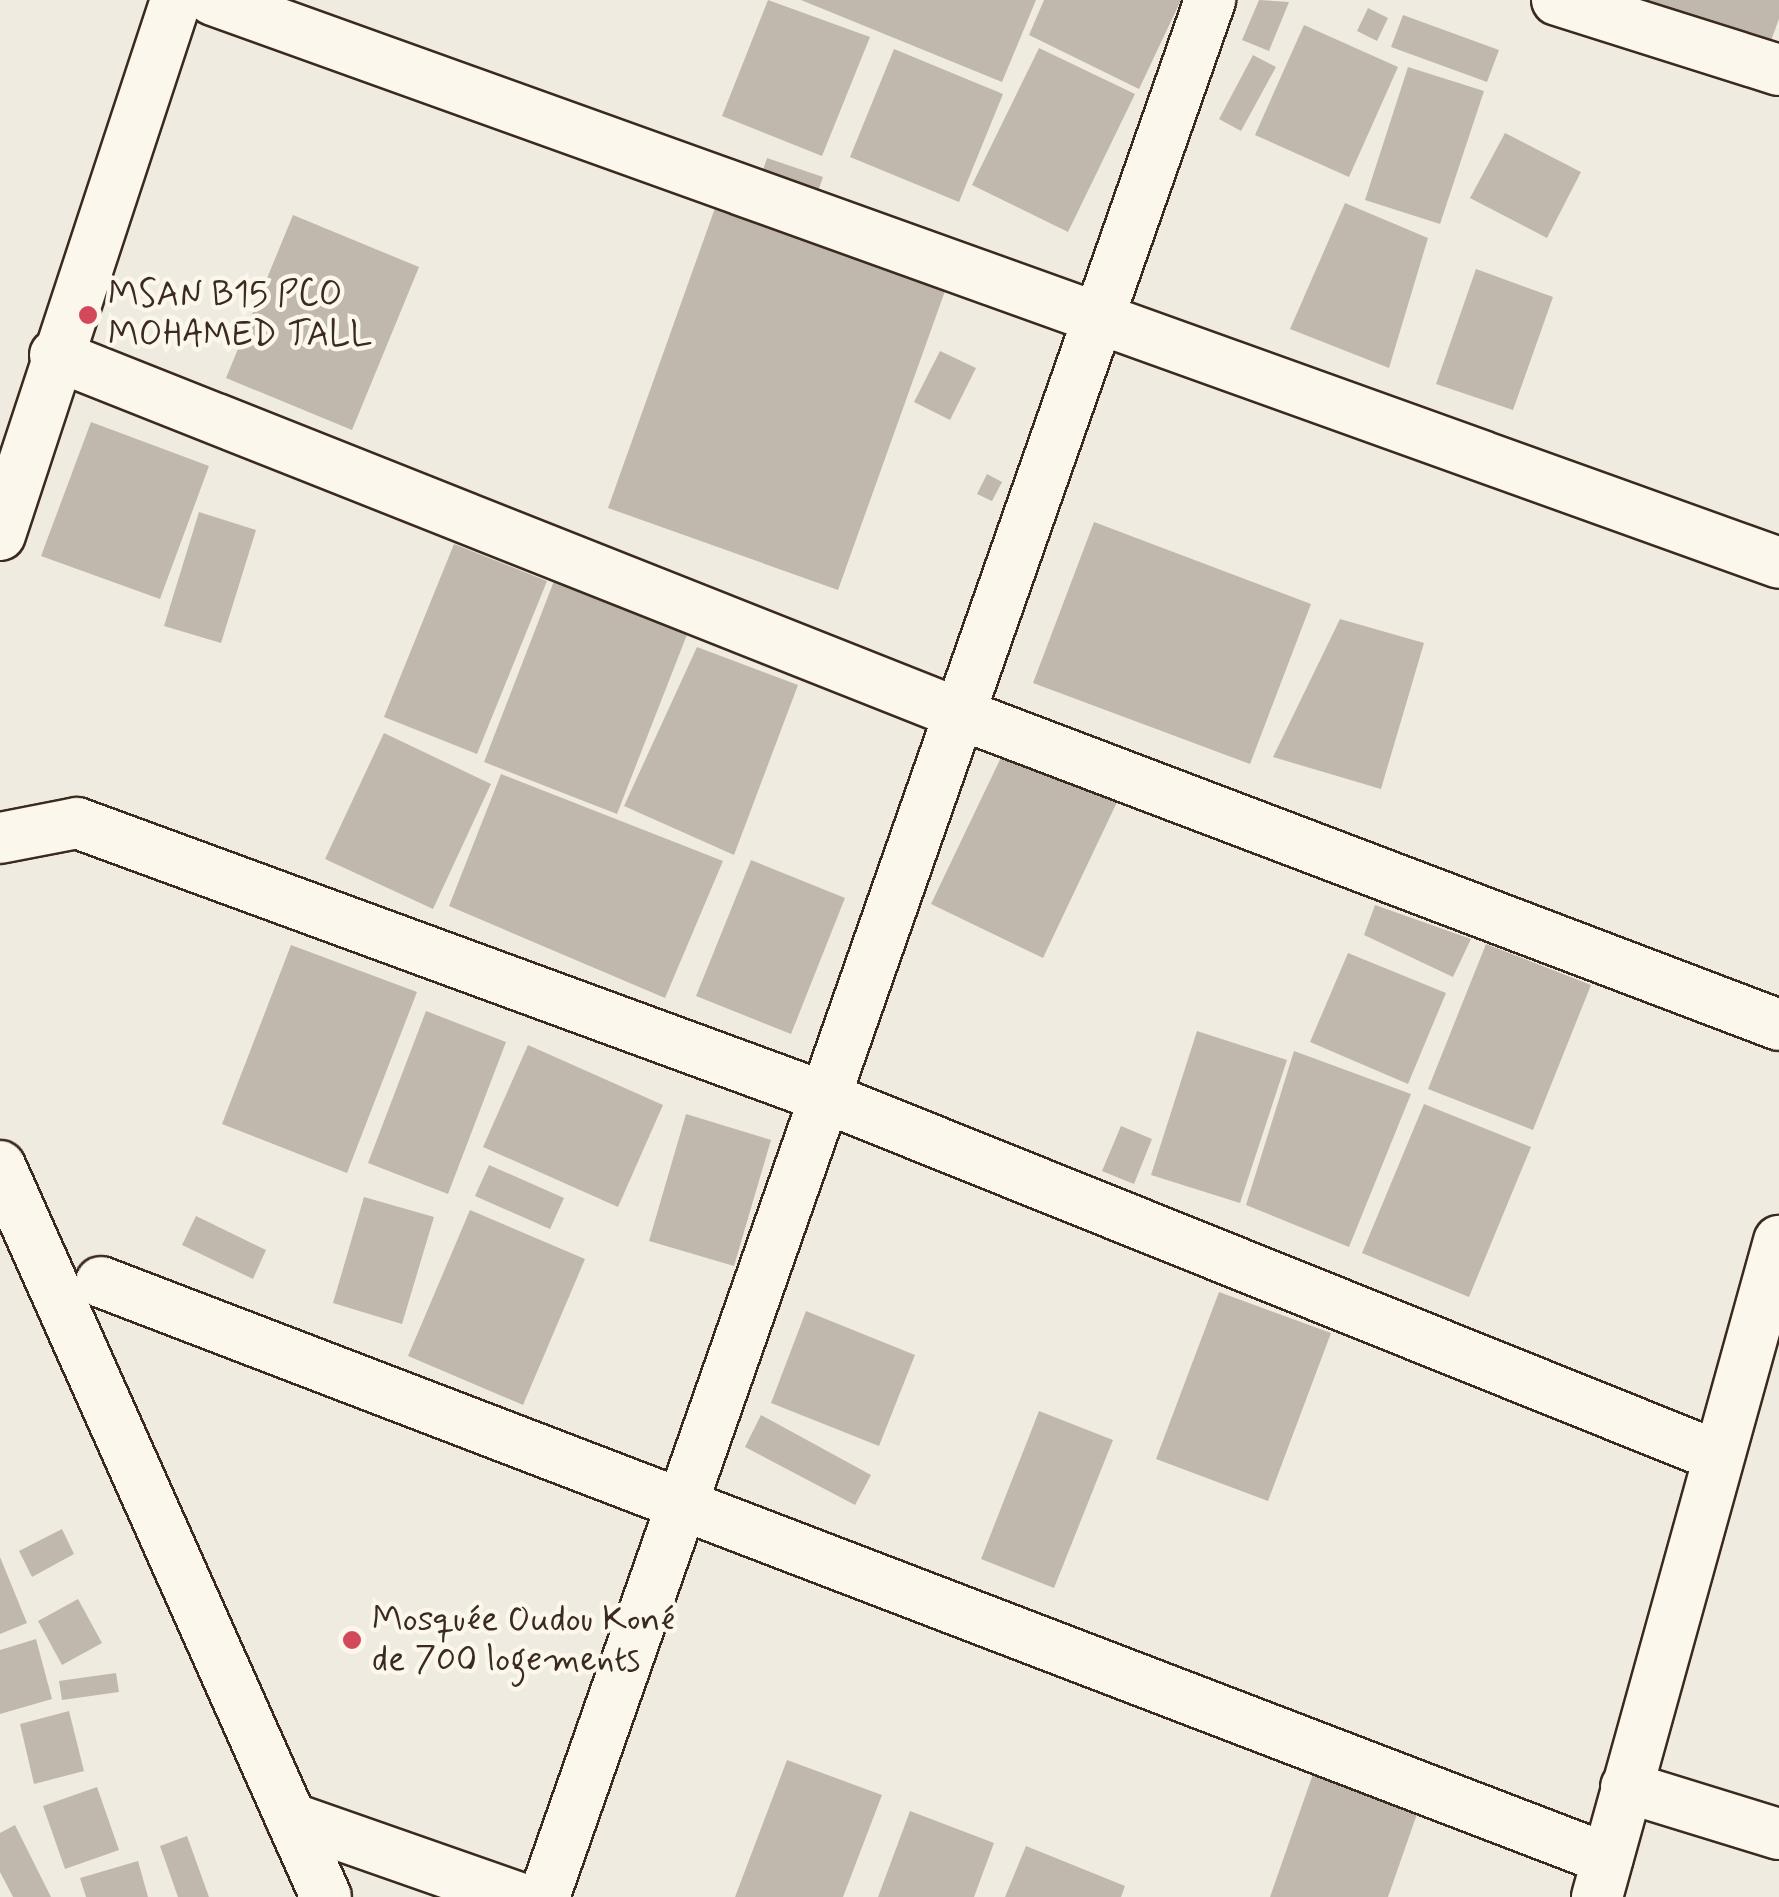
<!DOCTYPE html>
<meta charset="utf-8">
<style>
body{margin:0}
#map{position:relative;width:1779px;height:1897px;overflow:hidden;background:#f0ebe0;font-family:Mynerve,sans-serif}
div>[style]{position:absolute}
.building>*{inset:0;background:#c0b8ad}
.roads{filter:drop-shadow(2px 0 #3b2a1e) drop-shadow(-2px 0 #3b2a1e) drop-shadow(0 2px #3b2a1e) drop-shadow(0 -2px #3b2a1e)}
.street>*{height:50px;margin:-25px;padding:0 25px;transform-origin:25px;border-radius:25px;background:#fbf7ec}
.dots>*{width:28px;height:28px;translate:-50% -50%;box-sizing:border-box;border:5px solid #fbf7ec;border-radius:50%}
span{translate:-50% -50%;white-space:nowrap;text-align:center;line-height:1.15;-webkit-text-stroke:9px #fbf7ec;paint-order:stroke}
.poi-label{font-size:35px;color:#3b2a1e}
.left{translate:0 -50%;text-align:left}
</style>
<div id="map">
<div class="building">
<i style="clip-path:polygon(768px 0,870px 37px,822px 156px,722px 116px)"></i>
<i style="clip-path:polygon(801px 0,1036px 0,1002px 82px)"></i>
<i style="clip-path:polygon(1044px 0,1181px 0,1139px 89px,1029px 35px)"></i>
<i style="clip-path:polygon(1259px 0,1289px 2px,1269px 51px,1242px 40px)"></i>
<i style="clip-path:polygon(1619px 0,1779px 0,1779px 19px,1766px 54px)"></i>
<i style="clip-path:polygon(1368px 8px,1388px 18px,1377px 41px,1357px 31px)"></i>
<i style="clip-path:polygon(1403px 15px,1499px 50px,1487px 82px,1391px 47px)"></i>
<i style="clip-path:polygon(1304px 25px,1398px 67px,1349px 177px,1255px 135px)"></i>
<i style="clip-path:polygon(1039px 48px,1135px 94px,1068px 232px,972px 185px)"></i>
<i style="clip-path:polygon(894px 49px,1003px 94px,959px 202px,850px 157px)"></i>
<i style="clip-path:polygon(1253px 55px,1276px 67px,1241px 131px,1219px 119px)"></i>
<i style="clip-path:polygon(1408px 67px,1484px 91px,1440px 224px,1365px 200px)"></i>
<i style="clip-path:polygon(1505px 133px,1581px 172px,1547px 238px,1470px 198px)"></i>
<i style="clip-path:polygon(767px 158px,823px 177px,815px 200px,759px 182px)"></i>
<i style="clip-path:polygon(1345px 203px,1428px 238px,1389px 368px,1290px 329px)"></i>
<i style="clip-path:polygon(715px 208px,945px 291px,838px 590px,608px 508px)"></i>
<i style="clip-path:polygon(293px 215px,419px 267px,352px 430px,226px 378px)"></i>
<i style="clip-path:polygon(1476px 269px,1553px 297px,1513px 410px,1436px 384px)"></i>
<i style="clip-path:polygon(940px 351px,976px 368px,950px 420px,914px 402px)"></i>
<i style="clip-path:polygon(91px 422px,209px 466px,160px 599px,41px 556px)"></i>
<i style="clip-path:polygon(987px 474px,1002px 482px,992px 501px,977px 494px)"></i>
<i style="clip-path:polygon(199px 512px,256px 530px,221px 643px,164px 626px)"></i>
<i style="clip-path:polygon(1094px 522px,1311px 604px,1250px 764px,1033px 683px)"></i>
<i style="clip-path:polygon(454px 544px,547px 581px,477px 754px,384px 717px)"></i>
<i style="clip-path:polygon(554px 581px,688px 632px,617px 814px,484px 762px)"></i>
<i style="clip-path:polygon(1340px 619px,1424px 643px,1381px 789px,1273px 757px)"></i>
<i style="clip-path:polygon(697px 647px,798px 685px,734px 855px,624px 806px)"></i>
<i style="clip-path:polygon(384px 733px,491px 784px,433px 909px,325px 859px)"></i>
<i style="clip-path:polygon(1006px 747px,1118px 800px,1043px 958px,931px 904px)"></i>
<i style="clip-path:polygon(501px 774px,723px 861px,665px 998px,449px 906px)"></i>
<i style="clip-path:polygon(751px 860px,845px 898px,791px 1034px,696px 996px)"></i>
<i style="clip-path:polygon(1375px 905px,1471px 939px,1453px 977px,1364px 935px)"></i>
<i style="clip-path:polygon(1486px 944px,1591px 985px,1533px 1130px,1428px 1089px)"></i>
<i style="clip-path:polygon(291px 945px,417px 992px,347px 1173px,222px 1124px)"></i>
<i style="clip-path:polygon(1348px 953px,1446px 993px,1408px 1084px,1310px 1042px)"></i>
<i style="clip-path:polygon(426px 1011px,506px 1042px,448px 1194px,368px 1163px)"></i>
<i style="clip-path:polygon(1197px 1031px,1287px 1060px,1240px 1203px,1151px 1175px)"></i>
<i style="clip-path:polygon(528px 1045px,663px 1105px,618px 1207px,483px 1147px)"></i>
<i style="clip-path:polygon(1294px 1051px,1411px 1094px,1349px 1247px,1246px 1205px)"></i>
<i style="clip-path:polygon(1424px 1104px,1531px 1147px,1469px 1297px,1362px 1253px)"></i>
<i style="clip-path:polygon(686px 1114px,771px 1140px,734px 1266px,649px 1241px)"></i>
<i style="clip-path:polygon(1121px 1126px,1152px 1139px,1134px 1184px,1102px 1171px)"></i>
<i style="clip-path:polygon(489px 1165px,564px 1198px,550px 1229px,475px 1196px)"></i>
<i style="clip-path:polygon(364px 1197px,434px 1217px,402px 1324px,333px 1303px)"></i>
<i style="clip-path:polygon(470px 1210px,585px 1259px,523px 1405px,408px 1356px)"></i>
<i style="clip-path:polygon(196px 1216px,266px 1250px,253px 1279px,182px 1245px)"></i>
<i style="clip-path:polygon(1219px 1292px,1331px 1333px,1268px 1501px,1156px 1459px)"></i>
<i style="clip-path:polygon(806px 1311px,915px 1355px,879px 1446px,771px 1403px)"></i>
<i style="clip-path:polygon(1039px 1411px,1113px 1440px,1054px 1588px,981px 1559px)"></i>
<i style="clip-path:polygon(761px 1415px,871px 1475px,855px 1505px,745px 1447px)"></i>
<i style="clip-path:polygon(62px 1529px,74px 1554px,32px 1577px,19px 1551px)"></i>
<i style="clip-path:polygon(0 1557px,27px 1623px,0 1634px)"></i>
<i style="clip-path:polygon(78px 1599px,102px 1643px,62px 1665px,38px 1621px)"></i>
<i style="clip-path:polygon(36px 1639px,52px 1699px,0 1714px,0 1650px)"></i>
<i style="clip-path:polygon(116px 1673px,119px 1692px,62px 1700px,59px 1681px)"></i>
<i style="clip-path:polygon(69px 1711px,84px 1771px,34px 1784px,20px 1724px)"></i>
<i style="clip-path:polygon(787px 1760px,882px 1795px,843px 1897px,735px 1897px)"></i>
<i style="clip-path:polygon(1313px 1774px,1418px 1811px,1388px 1897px,1270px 1897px)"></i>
<i style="clip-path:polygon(97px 1787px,119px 1850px,65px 1869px,43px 1806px)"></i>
<i style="clip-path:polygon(910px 1811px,994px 1843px,974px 1897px,878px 1897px)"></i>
<i style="clip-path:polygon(15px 1825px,51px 1897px,13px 1897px,0 1872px,0 1833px)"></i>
<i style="clip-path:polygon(187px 1836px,209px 1897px,178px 1897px,160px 1846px)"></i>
<i style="clip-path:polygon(1026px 1846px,1125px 1886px,1121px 1897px,1005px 1897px)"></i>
<i style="clip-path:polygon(138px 1861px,148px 1897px,86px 1897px,80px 1878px)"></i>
</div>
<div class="roads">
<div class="street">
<i style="left:213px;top:0;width:1664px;rotate:19.77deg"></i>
<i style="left:1557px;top:0;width:233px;rotate:17.5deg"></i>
<i style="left:55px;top:355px;width:974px;rotate:21.64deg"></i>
<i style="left:960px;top:714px;width:876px;rotate:20.79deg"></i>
<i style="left:0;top:535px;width:563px;rotate:-71.79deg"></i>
<i style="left:0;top:838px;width:78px;rotate:-11deg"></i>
<i style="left:77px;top:823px;width:796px;rotate:20.14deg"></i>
<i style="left:824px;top:1097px;width:962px;rotate:21.9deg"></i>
<i style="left:0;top:1166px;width:800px;rotate:65.96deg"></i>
<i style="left:101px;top:1282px;width:1613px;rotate:20.96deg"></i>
<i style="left:1626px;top:1787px;width:160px;rotate:17.1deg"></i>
<i style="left:291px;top:1818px;width:239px;rotate:19.3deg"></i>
<i style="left:544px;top:1897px;width:2011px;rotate:-70.65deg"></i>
<i style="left:1597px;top:1897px;width:681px;rotate:-74.49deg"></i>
</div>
</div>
<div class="dots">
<i style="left:88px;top:315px;background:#d1495b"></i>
<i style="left:352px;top:1640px;background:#d1495b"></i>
</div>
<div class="poi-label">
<span class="left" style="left:108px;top:315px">MSAN B15 PCO<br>MOHAMED TALL</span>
<span class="left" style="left:372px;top:1640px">Mosquée Oudou Koné<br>de 700 logements</span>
</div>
</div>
